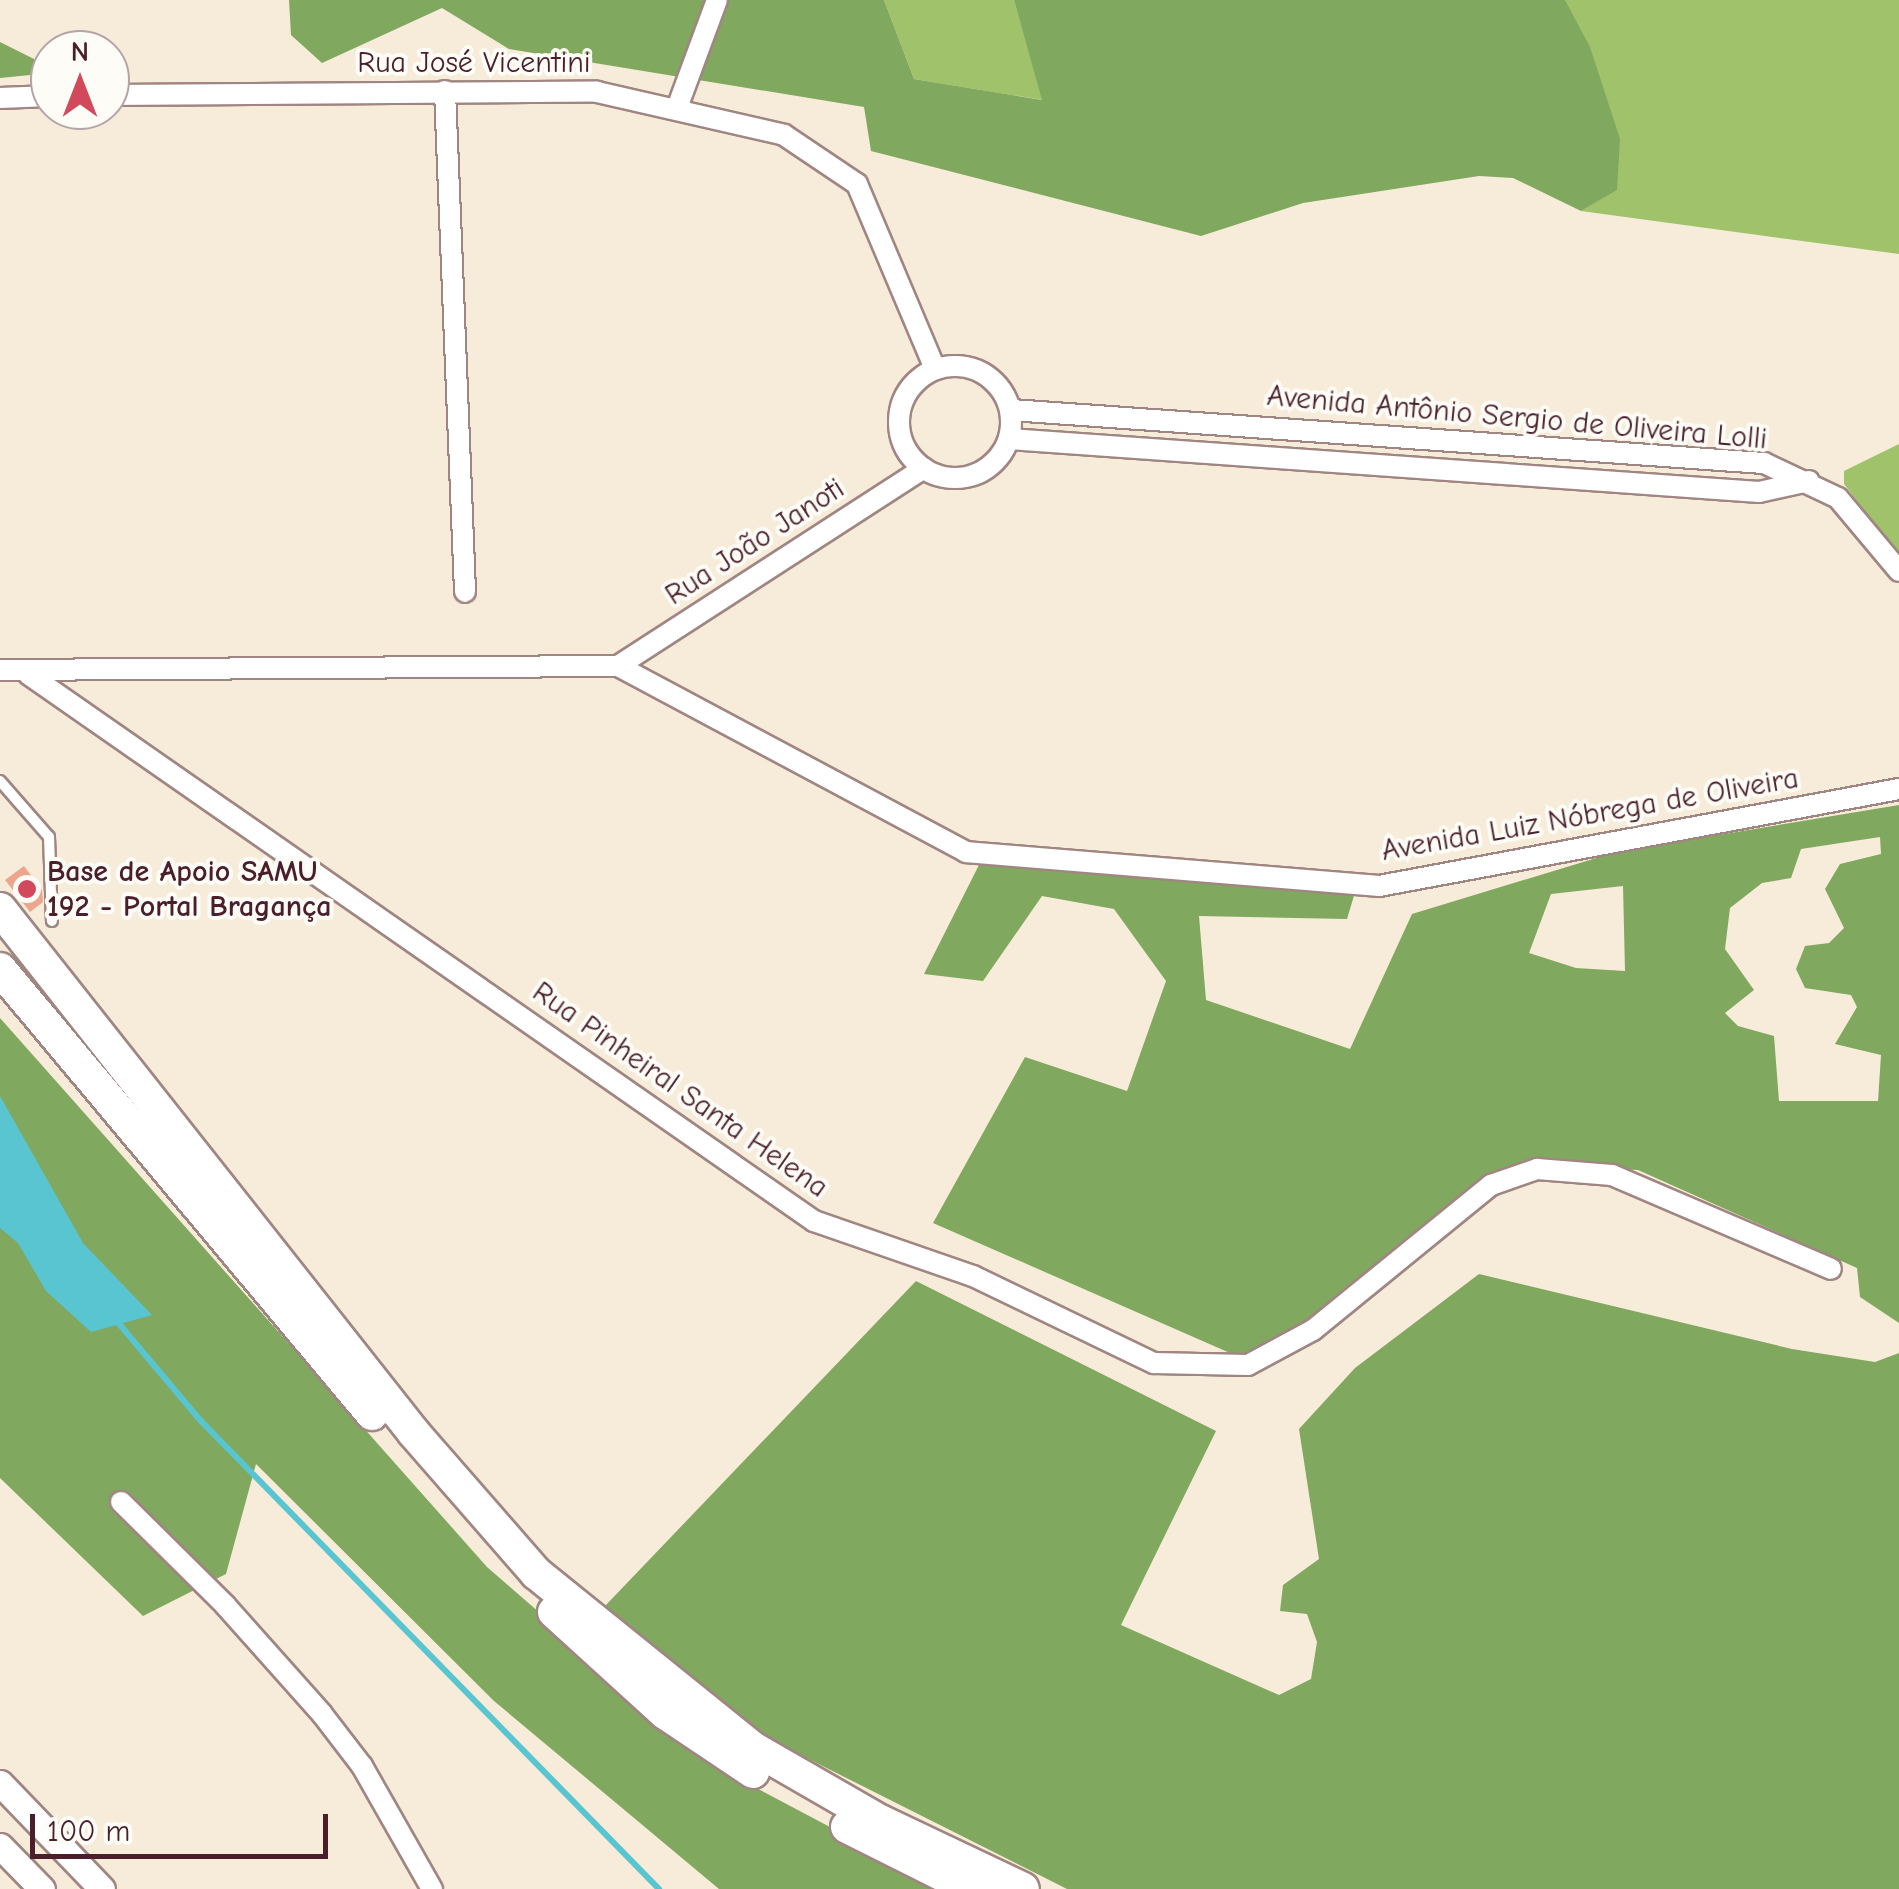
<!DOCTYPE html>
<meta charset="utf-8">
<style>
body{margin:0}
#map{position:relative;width:1899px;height:1889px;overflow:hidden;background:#f7ecd9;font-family:"Comic Neue",sans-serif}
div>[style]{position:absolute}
.green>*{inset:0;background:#a0c26a}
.forest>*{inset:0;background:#80a85e}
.water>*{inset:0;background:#59c5d1}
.stream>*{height:6px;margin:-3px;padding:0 3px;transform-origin:3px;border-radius:3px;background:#59c5d1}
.building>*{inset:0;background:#eca68e}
.roads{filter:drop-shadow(2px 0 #a08682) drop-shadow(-2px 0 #a08682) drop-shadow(0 2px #a08682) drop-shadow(0 -2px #a08682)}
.service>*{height:10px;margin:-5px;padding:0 5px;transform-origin:5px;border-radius:5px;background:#fff}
.minor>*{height:20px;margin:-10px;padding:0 10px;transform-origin:10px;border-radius:10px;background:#fff}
.minor>.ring{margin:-10px;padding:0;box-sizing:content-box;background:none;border:20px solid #fff;border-radius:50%}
.tertiary>*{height:25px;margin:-12.5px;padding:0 12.5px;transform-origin:12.5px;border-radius:12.5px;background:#fff}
.primary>*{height:32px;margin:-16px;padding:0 16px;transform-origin:16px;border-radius:16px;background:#fff}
.dots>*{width:28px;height:28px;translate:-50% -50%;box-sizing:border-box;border:5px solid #fdfcf7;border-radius:50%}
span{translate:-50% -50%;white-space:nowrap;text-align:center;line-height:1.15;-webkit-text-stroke:8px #fdfcf7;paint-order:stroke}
.street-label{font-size:30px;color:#4a1f2b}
.poi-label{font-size:30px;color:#4a1f2b;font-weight:700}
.left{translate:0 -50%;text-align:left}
.north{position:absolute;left:30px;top:30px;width:100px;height:100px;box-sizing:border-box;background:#fdfcf7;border:2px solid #b5a4a5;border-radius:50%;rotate:0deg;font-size:28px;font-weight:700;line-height:40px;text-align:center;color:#4a1f2b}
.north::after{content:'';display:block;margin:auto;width:35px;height:45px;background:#d1495b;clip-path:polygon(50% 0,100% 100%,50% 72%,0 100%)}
.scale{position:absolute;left:30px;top:1814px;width:298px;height:45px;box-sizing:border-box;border:5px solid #4a1f2b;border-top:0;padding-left:12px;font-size:30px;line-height:35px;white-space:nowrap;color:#4a1f2b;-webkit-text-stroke:8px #fdfcf7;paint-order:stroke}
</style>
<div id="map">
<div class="green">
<i style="clip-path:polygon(884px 0,1014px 0,1043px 100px,914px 79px)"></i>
<i style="clip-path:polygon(1565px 0,1899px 0,1899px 254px,1581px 211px,1617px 189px)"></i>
<i style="clip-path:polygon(1899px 444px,1899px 556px,1844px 484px,1844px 471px)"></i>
</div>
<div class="forest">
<i style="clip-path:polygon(289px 0,884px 0,914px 79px,1042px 100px,1014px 0,1565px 0,1590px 47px,1620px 139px,1617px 190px,1581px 211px,1513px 178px,1479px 176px,1303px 203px,1201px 236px,871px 151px,864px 107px,509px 49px,442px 8px,322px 63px,291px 35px)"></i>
<i style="clip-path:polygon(0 42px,50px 67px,50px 73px,0 78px)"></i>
<i style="clip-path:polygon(evenodd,1899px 805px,1899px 1323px,1860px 1297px,1857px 1268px,1638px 1170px,1515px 1165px,1438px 1216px,1311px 1327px,1246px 1360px,933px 1223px,1025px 1057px,1127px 1091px,1166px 981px,1114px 909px,1042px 896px,983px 981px,924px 974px,983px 857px,1356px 889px,1347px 919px,1199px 916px,1206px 1000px,1350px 1049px,1412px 914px,1616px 852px,1899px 805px,1880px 837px,1881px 854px,1840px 864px,1825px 889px,1844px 928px,1829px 943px,1805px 946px,1796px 969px,1805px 988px,1851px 995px,1857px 1007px,1835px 1044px,1881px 1055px,1878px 1101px,1779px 1101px,1774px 1036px,1738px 1026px,1725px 1013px,1754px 990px,1725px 949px,1730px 908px,1762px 883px,1791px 878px,1801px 849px,1880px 837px,1899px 805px,1623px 886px,1625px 971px,1576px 968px,1529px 953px,1551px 894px,1623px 886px)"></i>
<i style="clip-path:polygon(0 1018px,487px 1567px,668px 1724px,749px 1784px,947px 1889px,719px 1889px,494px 1701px,256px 1464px,226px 1574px,143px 1616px,0 1478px)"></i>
<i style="clip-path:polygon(1479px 1274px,1792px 1349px,1875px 1362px,1899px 1353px,1899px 1889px,1067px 1889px,761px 1735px,605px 1606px,916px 1281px,1216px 1431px,1121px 1625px,1279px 1695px,1311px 1679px,1317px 1642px,1307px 1614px,1280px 1611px,1283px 1585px,1319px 1559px,1299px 1429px,1355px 1368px)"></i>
</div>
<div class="water">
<i style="clip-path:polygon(0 1096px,83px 1243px,152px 1315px,91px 1332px,46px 1291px,18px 1243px,0 1228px)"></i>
</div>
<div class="stream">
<i style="left:115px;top:1319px;width:133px;rotate:49.9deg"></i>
<i style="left:201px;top:1421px;width:655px;rotate:45.62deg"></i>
</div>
<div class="building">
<i style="clip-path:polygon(24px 866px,42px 890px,43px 902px,30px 912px,5px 880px)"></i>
</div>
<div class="roads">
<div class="service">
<i style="left:0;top:781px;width:74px;rotate:48.8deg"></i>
<i style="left:49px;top:837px;width:84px;rotate:88deg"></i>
</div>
<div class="minor">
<i style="left:445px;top:91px;width:501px;rotate:87.71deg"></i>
<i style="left:110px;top:95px;width:487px;rotate:-0.4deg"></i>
<i style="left:597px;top:92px;width:192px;rotate:12.9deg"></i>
<i style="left:784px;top:135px;width:88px;rotate:33.9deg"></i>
<i style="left:857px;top:184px;width:201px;rotate:67.1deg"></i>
<i style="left:0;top:98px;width:50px;rotate:-2.3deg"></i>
<i style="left:677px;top:108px;width:115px;rotate:-69.7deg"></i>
<i class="ring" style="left:899px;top:366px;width:92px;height:92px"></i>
<i style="left:1011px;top:410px;width:755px;rotate:4.03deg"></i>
<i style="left:1764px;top:463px;width:82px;rotate:25.3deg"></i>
<i style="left:1838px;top:498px;width:95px;rotate:50.1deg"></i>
<i style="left:1009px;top:439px;width:752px;rotate:4.04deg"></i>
<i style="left:1759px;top:492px;width:51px;rotate:-12.4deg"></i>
<i style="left:618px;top:666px;width:364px;rotate:-32.9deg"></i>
<i style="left:0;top:670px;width:618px;rotate:-0.37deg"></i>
<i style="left:618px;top:666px;width:395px;rotate:28.1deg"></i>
<i style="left:966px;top:852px;width:414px;rotate:4.7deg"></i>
<i style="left:1379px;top:886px;width:529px;rotate:-10.57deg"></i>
<i style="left:28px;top:674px;width:958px;rotate:34.84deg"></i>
<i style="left:814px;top:1221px;width:168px;rotate:19.1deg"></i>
<i style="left:973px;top:1276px;width:201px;rotate:25.7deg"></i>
<i style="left:1154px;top:1363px;width:94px;rotate:1.2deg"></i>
<i style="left:1248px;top:1365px;width:74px;rotate:-28.3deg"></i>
<i style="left:1313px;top:1330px;width:230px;rotate:-39.2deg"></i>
<i style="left:1491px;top:1185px;width:49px;rotate:-19.2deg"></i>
<i style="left:1537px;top:1169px;width:75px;rotate:4.6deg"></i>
<i style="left:1612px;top:1175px;width:238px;rotate:23.2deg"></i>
<i style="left:121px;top:1502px;width:146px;rotate:44.7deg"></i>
<i style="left:225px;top:1605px;width:146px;rotate:48.3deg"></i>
<i style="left:322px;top:1714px;width:66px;rotate:52.4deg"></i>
<i style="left:362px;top:1766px;width:142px;rotate:60.4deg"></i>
</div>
<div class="tertiary">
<i style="left:0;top:1783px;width:147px;rotate:46.1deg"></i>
<i style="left:0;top:1846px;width:60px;rotate:45.7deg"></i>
</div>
<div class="primary">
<i style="left:0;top:909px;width:668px;rotate:51.69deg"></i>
<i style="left:414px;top:1433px;width:186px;rotate:48.9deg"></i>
<i style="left:536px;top:1573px;width:279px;rotate:38.9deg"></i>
<i style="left:753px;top:1748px;width:146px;rotate:29.9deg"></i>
<i style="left:880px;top:1821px;width:158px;rotate:25.4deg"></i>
<i style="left:0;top:969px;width:580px;rotate:50.11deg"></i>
<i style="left:554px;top:1612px;width:150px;rotate:42.3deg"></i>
<i style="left:665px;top:1713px;width:106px;rotate:33.8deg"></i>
<i style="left:847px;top:1827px;width:139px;rotate:26.6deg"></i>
</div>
</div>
<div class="dots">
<i style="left:27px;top:889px;background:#d1495b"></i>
</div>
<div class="street-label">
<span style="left:474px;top:63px">Rua José Vicentini</span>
<span style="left:1517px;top:418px;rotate:5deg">Avenida Antônio Sergio de Oliveira Lolli</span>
<span style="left:755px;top:542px;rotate:-33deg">Rua João Janoti</span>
<span style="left:1590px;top:815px;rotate:-10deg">Avenida Luiz Nóbrega de Oliveira</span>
<span style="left:680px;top:1090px;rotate:35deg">Rua Pinheiral Santa Helena</span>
</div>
<div class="poi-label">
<span class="left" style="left:47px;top:889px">Base de Apoio SAMU<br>192 - Portal Bragança</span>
</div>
<div class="north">N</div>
<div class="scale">100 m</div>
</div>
